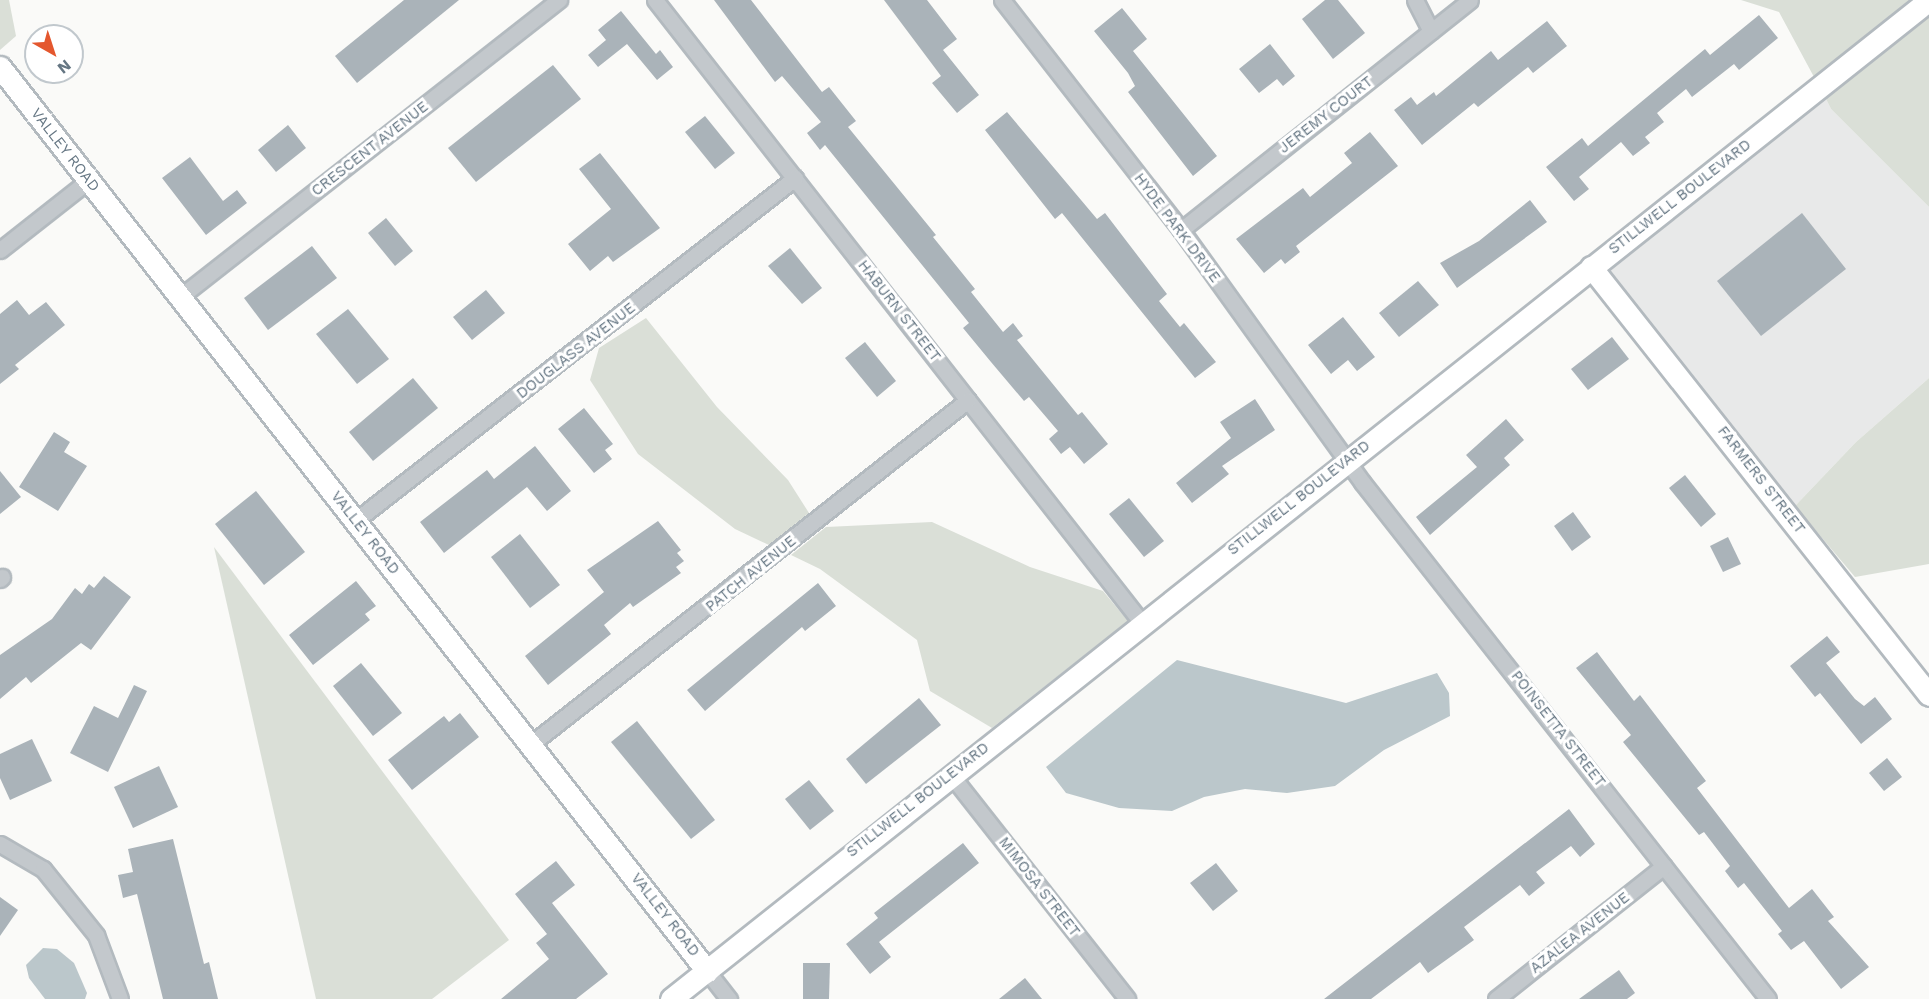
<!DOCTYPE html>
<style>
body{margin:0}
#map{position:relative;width:1929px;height:999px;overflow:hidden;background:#fafaf8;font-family:"Work Sans",sans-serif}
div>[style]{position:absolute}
.built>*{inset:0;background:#e8e9e9}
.green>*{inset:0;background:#dadfd7}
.water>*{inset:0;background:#bbc7cb}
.building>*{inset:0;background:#aab3b9}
.roads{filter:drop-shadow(2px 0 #b3babf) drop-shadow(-2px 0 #b3babf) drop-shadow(0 2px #b3babf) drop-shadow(0 -2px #b3babf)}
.street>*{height:15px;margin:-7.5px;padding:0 7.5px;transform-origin:7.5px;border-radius:7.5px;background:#c3c8cc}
.secondary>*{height:21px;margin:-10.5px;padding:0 10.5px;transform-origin:10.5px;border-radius:10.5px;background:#fff}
span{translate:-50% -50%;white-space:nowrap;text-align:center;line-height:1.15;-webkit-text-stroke:6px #fff;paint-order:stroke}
.street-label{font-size:15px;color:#657683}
.north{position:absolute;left:24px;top:24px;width:60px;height:60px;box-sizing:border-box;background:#fff;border:2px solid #c1c8cd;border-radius:50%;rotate:141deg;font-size:16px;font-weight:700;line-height:24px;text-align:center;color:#657683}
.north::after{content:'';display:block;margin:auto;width:21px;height:27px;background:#e4572e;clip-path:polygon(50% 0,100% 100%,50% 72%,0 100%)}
</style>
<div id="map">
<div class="built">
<i style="clip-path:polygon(1825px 97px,1831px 109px,1929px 207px,1929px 378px,1856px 442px,1795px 506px,1606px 269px)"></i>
</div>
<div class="green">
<i style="clip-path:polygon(0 0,9px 0,16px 36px,0 50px)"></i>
<i style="clip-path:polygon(1741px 0,1911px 0,1814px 77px,1779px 12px)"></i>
<i style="clip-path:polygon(1929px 14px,1929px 207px,1831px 109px,1825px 97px)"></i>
<i style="clip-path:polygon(646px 318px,717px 407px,788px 480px,809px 513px,769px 545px,735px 529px,638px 454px,590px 380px,599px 348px)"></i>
<i style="clip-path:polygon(1929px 378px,1929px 564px,1855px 577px,1795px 506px,1856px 442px)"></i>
<i style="clip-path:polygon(932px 522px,1030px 567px,1103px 591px,1128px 621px,992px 728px,930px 691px,917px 640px,820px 569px,791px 555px,826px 527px)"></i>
<i style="clip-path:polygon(214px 547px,509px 940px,432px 999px,316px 999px)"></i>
</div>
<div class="water">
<i style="clip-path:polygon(1177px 660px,1346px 703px,1437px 673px,1449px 693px,1450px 716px,1384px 750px,1335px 786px,1287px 793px,1245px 789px,1204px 797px,1172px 811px,1119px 808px,1066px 793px,1046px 767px)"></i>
<i style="clip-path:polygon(43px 948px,57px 949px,74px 963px,87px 993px,85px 999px,45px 999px,29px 978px,26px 965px)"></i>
</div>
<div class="building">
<i style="clip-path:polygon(404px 0,459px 0,357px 83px,335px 56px)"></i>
<i style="clip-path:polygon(714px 0,751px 0,822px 92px,829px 87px,856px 121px,848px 127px,936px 235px,933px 237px,975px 289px,971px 292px,1003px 332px,1013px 323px,1023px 336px,1017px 340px,1078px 415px,1082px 412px,1108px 444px,1084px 464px,1070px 447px,1061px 454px,1049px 439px,1058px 431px,1029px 397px,1024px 401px,991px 362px,963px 328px,969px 323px,825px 145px,820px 150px,807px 133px,821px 122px,782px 76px,775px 82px)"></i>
<i style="clip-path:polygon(884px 0,927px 0,957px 39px,943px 50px,979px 95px,957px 113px,932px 83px,941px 76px)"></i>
<i style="clip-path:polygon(1325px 0,1338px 0,1365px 33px,1333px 59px,1302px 19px)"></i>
<i style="clip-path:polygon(1122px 8px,1147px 39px,1133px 51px,1217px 156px,1193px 176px,1128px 92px,1135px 86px,1128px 73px,1094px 31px)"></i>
<i style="clip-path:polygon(621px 11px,656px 54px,660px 50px,673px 67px,657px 80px,627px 44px,598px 67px,588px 55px,606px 40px,598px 30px)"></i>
<i style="clip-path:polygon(1759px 15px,1778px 38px,1739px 70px,1734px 64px,1692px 97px,1686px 89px,1657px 113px,1664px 122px,1645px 137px,1650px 143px,1633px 156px,1621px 142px,1579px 177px,1589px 189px,1574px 201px,1546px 167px,1582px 138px,1588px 146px,1705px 49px,1710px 55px)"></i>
<i style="clip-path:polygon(1547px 21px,1567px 46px,1533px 73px,1528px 67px,1478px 107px,1474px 103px,1422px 145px,1394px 110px,1411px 97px,1417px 105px,1434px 92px,1436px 96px,1491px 51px,1498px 60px)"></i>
<i style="clip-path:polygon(1270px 44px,1295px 76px,1283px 86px,1277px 79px,1259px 93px,1239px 69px)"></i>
<i style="clip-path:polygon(553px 65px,581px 99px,476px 182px,448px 148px)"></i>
<i style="clip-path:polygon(1007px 112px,1097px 219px,1105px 213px,1167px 294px,1159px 301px,1180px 327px,1184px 323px,1216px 362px,1195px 378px,1062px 213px,1055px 219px,985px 130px)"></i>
<i style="clip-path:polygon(705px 116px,735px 153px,715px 169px,685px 132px)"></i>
<i style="clip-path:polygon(288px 125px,306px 148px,276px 172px,258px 150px)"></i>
<i style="clip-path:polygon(1370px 132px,1398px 166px,1296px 246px,1300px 252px,1285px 264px,1281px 259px,1264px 273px,1236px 239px,1303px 188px,1310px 197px,1352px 163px,1344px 153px)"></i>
<i style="clip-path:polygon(600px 153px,660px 228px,613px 262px,608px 256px,590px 271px,568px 244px,611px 209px,579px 169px)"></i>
<i style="clip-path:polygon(190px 157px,223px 201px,237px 190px,247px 203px,206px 235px,162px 178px)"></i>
<i style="clip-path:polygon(1530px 200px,1547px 222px,1457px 288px,1440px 263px,1479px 241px)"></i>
<i style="clip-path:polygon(1802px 213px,1846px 269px,1761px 336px,1717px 281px)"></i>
<i style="clip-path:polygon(386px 218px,413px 251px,395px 266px,368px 233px)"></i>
<i style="clip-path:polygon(312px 246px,337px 278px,268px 330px,244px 298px)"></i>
<i style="clip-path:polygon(790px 248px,822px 288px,802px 304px,768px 266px)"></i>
<i style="clip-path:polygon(1418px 281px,1439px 305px,1399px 337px,1379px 313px)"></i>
<i style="clip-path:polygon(486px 290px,505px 313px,472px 340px,453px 317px)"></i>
<i style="clip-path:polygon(17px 300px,29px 315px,46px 302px,65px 325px,15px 365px,19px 369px,0 384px,0 314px)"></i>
<i style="clip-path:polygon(348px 309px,389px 359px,357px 384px,316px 334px)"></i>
<i style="clip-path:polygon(1343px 317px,1375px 357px,1357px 371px,1348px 360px,1331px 374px,1308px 345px)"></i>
<i style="clip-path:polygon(1612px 337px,1629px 359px,1588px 390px,1571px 369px)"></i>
<i style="clip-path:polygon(865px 342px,896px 381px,877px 397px,845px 358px)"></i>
<i style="clip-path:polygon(413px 378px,438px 408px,373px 461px,349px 432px)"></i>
<i style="clip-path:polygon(1255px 399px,1275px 430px,1222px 466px,1229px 474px,1192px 503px,1176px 483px,1231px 438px,1220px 422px)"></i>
<i style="clip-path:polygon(584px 408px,613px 444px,605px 450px,612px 459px,594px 473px,558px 429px)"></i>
<i style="clip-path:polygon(1506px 419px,1524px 440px,1504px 458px,1510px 465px,1430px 535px,1416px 517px,1477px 467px,1466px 455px)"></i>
<i style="clip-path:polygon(54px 432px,70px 442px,64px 452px,87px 466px,58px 511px,19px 487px)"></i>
<i style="clip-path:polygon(535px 446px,571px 491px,547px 511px,527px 487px,444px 553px,420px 522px,487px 470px,494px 479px)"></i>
<i style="clip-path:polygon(0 471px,21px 497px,0 514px)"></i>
<i style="clip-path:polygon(1685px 475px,1716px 514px,1701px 527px,1669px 488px)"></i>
<i style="clip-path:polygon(256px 491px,305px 552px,264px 585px,215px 524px)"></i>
<i style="clip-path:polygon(1129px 498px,1164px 541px,1144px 557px,1109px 514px)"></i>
<i style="clip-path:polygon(1573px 512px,1591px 537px,1572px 551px,1554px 526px)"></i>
<i style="clip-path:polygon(658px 521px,681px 550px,677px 553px,684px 561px,676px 567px,681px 573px,633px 607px,630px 603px,604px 625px,611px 634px,548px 685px,525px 656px,604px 592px,587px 570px)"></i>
<i style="clip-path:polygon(520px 534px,560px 585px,530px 608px,491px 557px)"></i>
<i style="clip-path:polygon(1728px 537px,1741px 564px,1723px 572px,1710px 546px)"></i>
<i style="clip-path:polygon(104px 576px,131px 597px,91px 650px,81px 643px,31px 683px,26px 677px,0 699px,0 655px,52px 619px,75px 588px,82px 594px,89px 584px,94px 588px)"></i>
<i style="clip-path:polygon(356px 581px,376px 606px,365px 614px,370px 620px,313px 665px,289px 635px)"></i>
<i style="clip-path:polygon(818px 583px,836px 606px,805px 631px,802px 627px,705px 711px,687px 690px)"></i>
<i style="clip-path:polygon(1827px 636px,1840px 652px,1826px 663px,1855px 699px,1864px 706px,1875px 697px,1892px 719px,1861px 744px,1820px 693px,1815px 697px,1790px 666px)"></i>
<i style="clip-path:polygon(1597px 652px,1634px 701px,1640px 695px,1706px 781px,1697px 788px,1789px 908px,1812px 889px,1834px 917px,1828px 921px,1869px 967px,1841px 989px,1804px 941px,1791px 950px,1778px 934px,1782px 931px,1744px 883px,1738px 888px,1725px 871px,1730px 866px,1704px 832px,1699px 835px,1623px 742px,1631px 735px,1576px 668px)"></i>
<i style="clip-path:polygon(361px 663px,402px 713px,373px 736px,333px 686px)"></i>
<i style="clip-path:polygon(134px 685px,147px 691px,108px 772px,70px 753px,94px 706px,118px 718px)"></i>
<i style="clip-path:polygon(919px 698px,941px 725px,866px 784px,846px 759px)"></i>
<i style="clip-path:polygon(460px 713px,479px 737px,412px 790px,388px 760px,444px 716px,449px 722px)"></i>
<i style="clip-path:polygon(637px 721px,715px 820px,691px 839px,611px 742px)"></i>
<i style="clip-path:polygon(32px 739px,52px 781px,10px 800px,0 778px,0 754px)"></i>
<i style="clip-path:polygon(1887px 758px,1902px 777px,1884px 791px,1869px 773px)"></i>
<i style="clip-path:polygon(159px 766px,178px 807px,133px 828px,114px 787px)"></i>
<i style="clip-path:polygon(809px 780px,834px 811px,810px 830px,785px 799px)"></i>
<i style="clip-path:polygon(1569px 809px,1595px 844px,1580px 857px,1571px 846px,1536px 872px,1545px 883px,1529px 896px,1520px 885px,1464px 927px,1474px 940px,1428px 973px,1420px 962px,1371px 999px,1324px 999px)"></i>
<i style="clip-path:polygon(173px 839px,204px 964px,209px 962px,218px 999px,163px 999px,137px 894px,123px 898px,118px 875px,133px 872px,128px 849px)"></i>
<i style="clip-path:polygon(963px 843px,979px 863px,879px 942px,891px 957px,870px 974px,846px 944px,878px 918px,874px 913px)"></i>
<i style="clip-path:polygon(556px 861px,575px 885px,552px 903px,608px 974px,576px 999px,501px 999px,549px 959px,536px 943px,547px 934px,515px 894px)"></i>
<i style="clip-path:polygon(1216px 863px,1238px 891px,1213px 911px,1190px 883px)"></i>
<i style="clip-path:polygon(0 897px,18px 910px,0 936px)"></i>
<i style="clip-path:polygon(803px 963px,830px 963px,829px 999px,803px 999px)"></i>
<i style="clip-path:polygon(1619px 970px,1635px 993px,1627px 999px,1579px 999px)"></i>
<i style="clip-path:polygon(1025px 978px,1042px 999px,999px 999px)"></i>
</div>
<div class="roads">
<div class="street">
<i style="left:655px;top:0;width:791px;rotate:51.99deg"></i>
<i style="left:1002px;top:0;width:291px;rotate:52.1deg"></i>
<i style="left:1181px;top:230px;width:310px;rotate:54.3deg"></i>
<i style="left:1362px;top:482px;width:657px;rotate:51.86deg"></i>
<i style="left:1415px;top:0;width:35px;rotate:63deg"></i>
<i style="left:1181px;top:230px;width:369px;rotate:-38.5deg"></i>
<i style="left:0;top:250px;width:113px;rotate:-38.2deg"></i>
<i style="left:180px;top:297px;width:482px;rotate:-38.1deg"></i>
<i style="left:355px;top:521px;width:558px;rotate:-37.94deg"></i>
<i style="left:0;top:579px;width:3px;rotate:-45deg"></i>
<i style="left:531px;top:744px;width:556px;rotate:-38.21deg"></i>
<i style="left:951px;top:775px;width:285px;rotate:51.8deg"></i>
<i style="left:0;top:844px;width:50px;rotate:30.2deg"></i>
<i style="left:43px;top:869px;width:85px;rotate:51.2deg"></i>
<i style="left:96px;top:935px;width:68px;rotate:69.4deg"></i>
<i style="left:707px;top:971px;width:36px;rotate:52deg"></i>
<i style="left:1496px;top:999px;width:214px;rotate:-38.4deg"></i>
</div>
<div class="secondary">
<i style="left:0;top:67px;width:1148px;rotate:51.97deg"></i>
<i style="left:1591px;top:267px;width:545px;rotate:51.7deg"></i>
<i style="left:671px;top:999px;width:1606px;rotate:-38.45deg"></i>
</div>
</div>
<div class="street-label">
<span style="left:1326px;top:115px;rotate:-38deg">JEREMY COURT</span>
<span style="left:370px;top:149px;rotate:-38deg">CRESCENT AVENUE</span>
<span style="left:65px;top:150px;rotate:52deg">VALLEY ROAD</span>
<span style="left:1680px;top:197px;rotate:-38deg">STILLWELL BOULEVARD</span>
<span style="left:1177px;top:228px;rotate:53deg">HYDE PARK DRIVE</span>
<span style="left:899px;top:311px;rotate:52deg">HABURN STREET</span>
<span style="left:576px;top:351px;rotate:-38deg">DOUGLASS AVENUE</span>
<span style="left:1761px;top:480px;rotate:52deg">FARMERS STREET</span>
<span style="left:1299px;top:498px;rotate:-38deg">STILLWELL BOULEVARD</span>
<span style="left:365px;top:533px;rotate:52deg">VALLEY ROAD</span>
<span style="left:751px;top:574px;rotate:-39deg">PATCH AVENUE</span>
<span style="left:1558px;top:729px;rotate:52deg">POINSETTA STREET</span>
<span style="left:918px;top:800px;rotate:-38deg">STILLWELL BOULEVARD</span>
<span style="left:1039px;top:887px;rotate:52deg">MIMOSA STREET</span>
<span style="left:665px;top:915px;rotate:52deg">VALLEY ROAD</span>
<span style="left:1580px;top:933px;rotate:-38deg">AZALEA AVENUE</span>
</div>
<div class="north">N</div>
</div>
